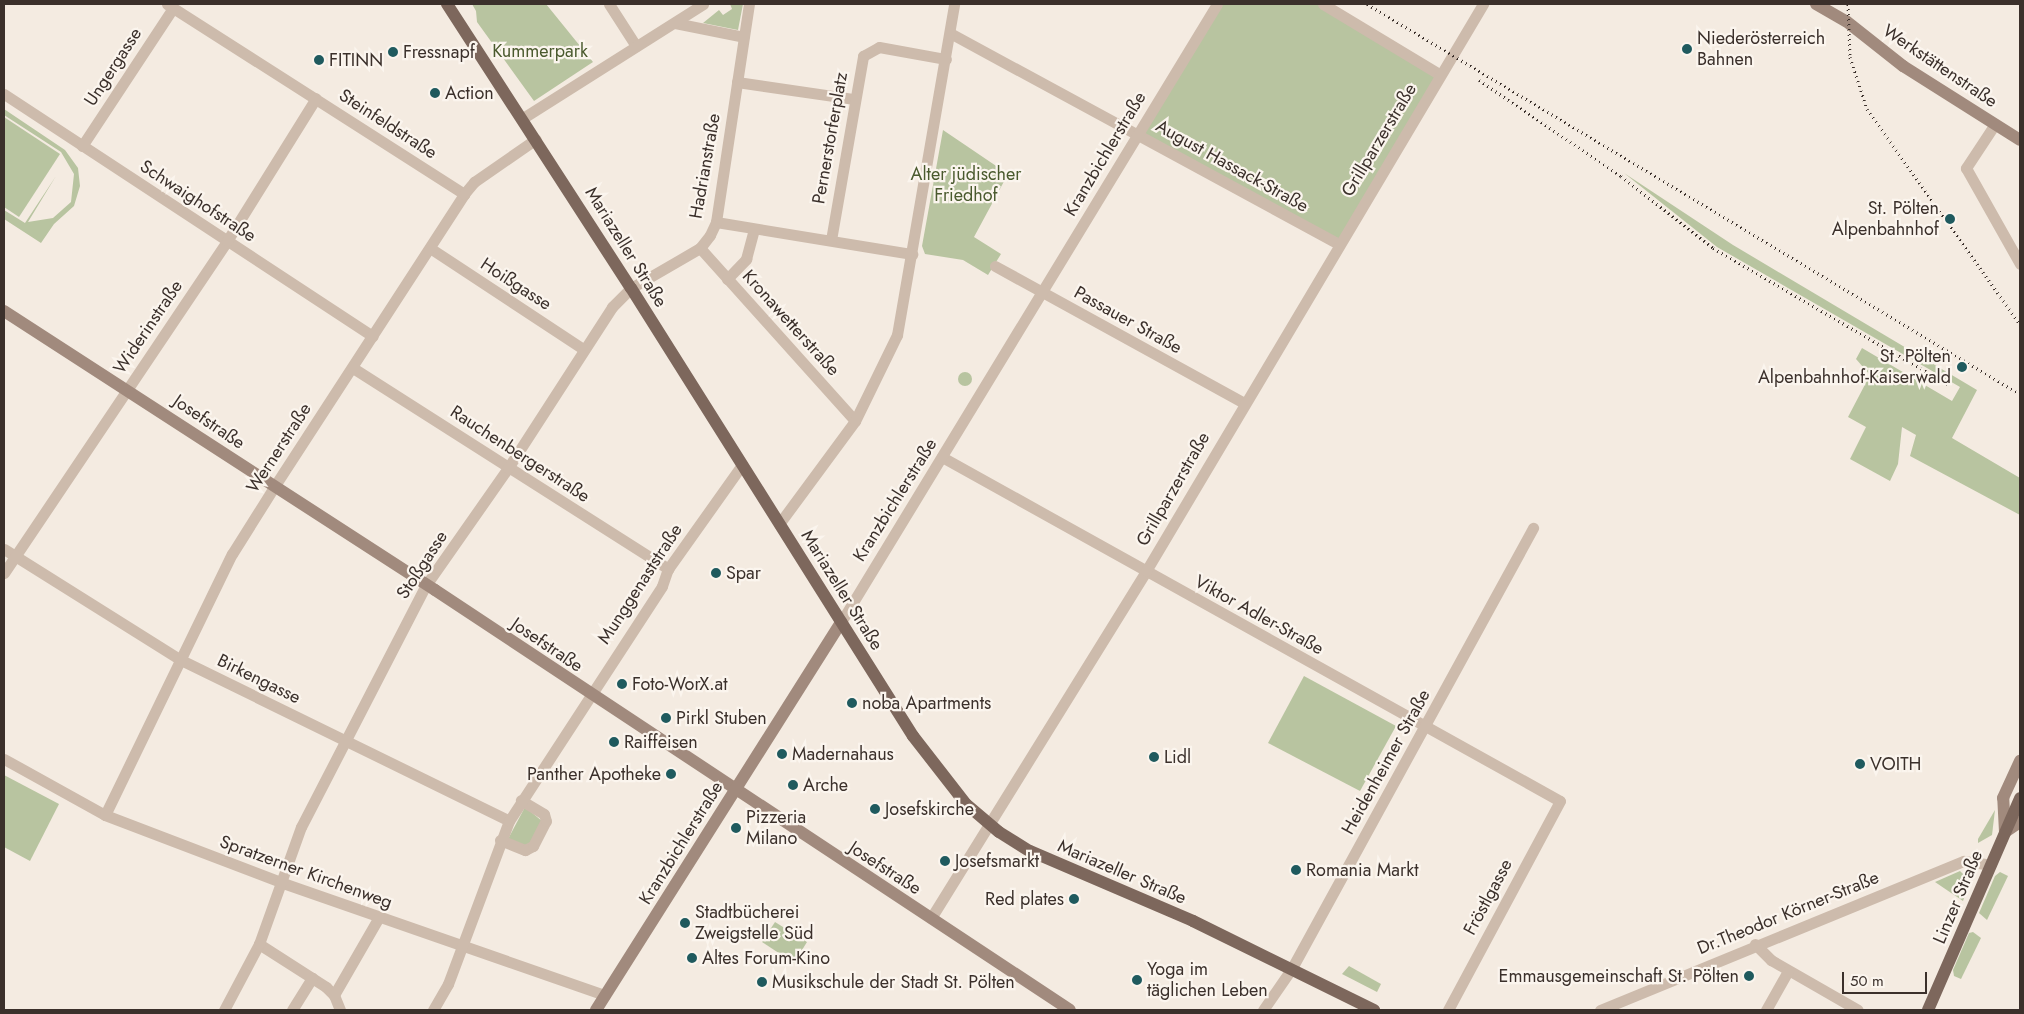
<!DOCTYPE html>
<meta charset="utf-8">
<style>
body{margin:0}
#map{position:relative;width:2024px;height:1014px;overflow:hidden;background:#f4ebe1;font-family:Jost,sans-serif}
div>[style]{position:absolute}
.green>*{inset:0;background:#b8c4a0}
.round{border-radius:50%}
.street>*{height:11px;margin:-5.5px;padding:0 5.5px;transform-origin:5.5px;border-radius:5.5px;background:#cdbbac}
.secondary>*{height:12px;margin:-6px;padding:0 6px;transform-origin:6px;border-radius:6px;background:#a18a7d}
.primary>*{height:12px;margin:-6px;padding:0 6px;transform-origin:6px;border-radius:6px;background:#7d675c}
.rail>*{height:3px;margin-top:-1.5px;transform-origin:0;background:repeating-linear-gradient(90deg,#3b302b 0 1px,transparent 0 5px)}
.dots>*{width:14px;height:14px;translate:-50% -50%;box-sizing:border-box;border:2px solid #fbf5ee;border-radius:50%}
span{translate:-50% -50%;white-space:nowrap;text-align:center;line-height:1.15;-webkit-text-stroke:4.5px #fbf5ee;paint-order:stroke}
.poi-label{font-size:18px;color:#3b302b}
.left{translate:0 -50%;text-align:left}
.right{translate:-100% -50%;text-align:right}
.park-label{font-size:18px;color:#4a5a2e}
.street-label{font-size:18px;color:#3b302b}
.frame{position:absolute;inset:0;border:5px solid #3b302b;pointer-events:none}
.scale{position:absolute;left:1842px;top:972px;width:85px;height:22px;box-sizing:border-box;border:2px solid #3b302b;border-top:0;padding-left:6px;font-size:15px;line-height:18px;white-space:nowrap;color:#3b302b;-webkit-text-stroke:4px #fbf5ee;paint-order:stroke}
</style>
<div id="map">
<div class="green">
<i style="clip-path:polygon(472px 4px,546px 4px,593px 62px,534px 101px,477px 22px,476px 11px)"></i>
<i style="clip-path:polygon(730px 4px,743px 4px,738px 30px,703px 23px,719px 10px,723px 15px,732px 9px)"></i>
<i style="clip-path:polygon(1217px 4px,1323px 4px,1439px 74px,1338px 244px,1138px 134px)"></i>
<i style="clip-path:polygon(4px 109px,65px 150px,78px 168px,80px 186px,74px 206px,54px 224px,41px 243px,4px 219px,4px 210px,25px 223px,56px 176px,28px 222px,53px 218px,71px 202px,74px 174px,61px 152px,4px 115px)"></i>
<i style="clip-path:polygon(4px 117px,60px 154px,19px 217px,4px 207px)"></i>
<i style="clip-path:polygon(943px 130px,1008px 174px,974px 237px,1001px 254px,988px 275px,963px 260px,925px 254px,922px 246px)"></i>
<i style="clip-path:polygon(1624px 173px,1733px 245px,1977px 390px,1952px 438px,2020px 478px,2020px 515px,1910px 456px,1916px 435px,1902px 427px,1898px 464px,1890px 481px,1850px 459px,1866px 427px,1848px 417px,1870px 375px,1856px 359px,1862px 348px,1952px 401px,1960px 387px,1717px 247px)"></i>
<i class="round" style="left:958px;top:372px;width:14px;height:14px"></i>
<i style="clip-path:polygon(1304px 676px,1396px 726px,1360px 791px,1268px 743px)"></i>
<i style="clip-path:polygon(4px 775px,59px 804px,30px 861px,4px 847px)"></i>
<i style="clip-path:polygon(525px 807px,542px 821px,530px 844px,524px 846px,508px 839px)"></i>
<i style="clip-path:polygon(1995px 810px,1992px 835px,1978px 843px,1978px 839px)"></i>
<i style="clip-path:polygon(1960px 871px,1970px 881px,1963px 901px,1935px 882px)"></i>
<i style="clip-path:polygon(2000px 872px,2008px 876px,1987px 920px,1979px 913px,1995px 876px)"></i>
<i style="clip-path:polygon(775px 922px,807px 942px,794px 963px,762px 942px)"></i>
<i style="clip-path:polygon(1973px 932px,1981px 938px,1961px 979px,1954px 976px,1953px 970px,1969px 933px)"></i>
<i style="clip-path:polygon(1349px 966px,1381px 984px,1377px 992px,1342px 974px)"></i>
</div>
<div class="street">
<i style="left:167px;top:4px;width:353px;rotate:32.6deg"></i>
<i style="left:609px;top:4px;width:50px;rotate:57.3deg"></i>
<i style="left:1323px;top:4px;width:135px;rotate:31.1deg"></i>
<i style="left:675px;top:23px;width:70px;rotate:11.5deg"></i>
<i style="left:950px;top:33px;width:442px;rotate:28.5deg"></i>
<i style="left:737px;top:82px;width:117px;rotate:8.3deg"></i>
<i style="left:4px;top:94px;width:441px;rotate:33.3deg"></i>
<i style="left:523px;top:118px;width:213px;rotate:-32.3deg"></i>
<i style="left:1995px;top:124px;width:53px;rotate:123.4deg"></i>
<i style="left:1966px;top:168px;width:110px;rotate:60.6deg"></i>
<i style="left:82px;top:146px;width:165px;rotate:-56.6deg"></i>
<i style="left:716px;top:222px;width:199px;rotate:9.3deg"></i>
<i style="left:831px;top:240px;width:187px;rotate:-80.1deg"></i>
<i style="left:863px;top:56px;width:18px;rotate:-29deg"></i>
<i style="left:879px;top:47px;width:68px;rotate:10.2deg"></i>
<i style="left:430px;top:248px;width:183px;rotate:33.4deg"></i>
<i style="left:700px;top:248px;width:232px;rotate:48.1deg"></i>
<i style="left:995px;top:266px;width:284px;rotate:28.8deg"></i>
<i style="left:727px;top:279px;width:28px;rotate:-46deg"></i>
<i style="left:746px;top:259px;width:30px;rotate:-75deg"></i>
<i style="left:353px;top:368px;width:374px;rotate:32.5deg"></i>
<i style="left:942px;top:457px;width:707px;rotate:29.1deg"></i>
<i style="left:1560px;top:801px;width:237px;rotate:118.2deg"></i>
<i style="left:779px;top:524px;width:128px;rotate:-53.6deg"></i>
<i style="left:855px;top:421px;width:96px;rotate:-64deg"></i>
<i style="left:897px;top:335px;width:336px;rotate:-80.2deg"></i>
<i style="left:4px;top:549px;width:209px;rotate:32.1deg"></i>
<i style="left:181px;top:660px;width:365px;rotate:26.1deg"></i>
<i style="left:4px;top:573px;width:400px;rotate:-56.1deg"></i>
<i style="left:227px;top:241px;width:168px;rotate:-58.1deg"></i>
<i style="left:841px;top:622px;width:723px;rotate:-58.68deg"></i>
<i style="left:4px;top:759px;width:115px;rotate:29deg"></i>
<i style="left:105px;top:815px;width:187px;rotate:20.9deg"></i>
<i style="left:280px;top:882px;width:344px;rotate:19.2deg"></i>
<i style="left:105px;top:815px;width:290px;rotate:-64.1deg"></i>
<i style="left:232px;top:554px;width:79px;rotate:-57.9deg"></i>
<i style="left:274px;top:487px;width:349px;rotate:-57deg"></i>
<i style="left:464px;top:194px;width:16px;rotate:-50deg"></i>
<i style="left:474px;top:182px;width:75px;rotate:-34.7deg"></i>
<i style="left:500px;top:840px;width:27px;rotate:22deg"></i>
<i style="left:525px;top:850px;width:9px;rotate:-27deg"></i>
<i style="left:533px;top:846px;width:28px;rotate:-63deg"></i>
<i style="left:546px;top:821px;width:7px;rotate:-106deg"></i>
<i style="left:544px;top:814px;width:27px;rotate:-149deg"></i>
<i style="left:931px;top:918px;width:408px;rotate:-58.2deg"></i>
<i style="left:1146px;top:571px;width:660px;rotate:-59.27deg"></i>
<i style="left:259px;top:944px;width:80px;rotate:32.7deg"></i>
<i style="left:326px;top:987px;width:11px;rotate:45deg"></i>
<i style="left:334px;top:995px;width:16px;rotate:68deg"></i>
<i style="left:1755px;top:944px;width:23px;rotate:45deg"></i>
<i style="left:1771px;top:960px;width:100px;rotate:29.9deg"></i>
<i style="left:334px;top:995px;width:90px;rotate:-60deg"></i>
<i style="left:224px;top:1010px;width:75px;rotate:-62.1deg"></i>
<i style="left:259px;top:944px;width:124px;rotate:-70.3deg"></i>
<i style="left:301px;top:827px;width:272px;rotate:-62.7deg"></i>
<i style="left:426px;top:585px;width:143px;rotate:-55deg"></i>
<i style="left:508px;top:468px;width:192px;rotate:-57.1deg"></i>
<i style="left:612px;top:307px;width:27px;rotate:-45deg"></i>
<i style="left:631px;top:288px;width:80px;rotate:-30.1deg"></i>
<i style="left:700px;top:248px;width:16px;rotate:-52deg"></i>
<i style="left:710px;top:235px;width:14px;rotate:-65deg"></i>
<i style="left:716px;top:222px;width:220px;rotate:-81.4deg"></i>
<i style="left:292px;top:1010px;width:38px;rotate:-58deg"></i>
<i style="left:433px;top:1010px;width:30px;rotate:-60deg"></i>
<i style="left:448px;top:984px;width:174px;rotate:-69.5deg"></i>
<i style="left:509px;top:821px;width:280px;rotate:-56.9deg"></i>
<i style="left:662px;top:586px;width:18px;rotate:-71deg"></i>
<i style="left:668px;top:569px;width:128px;rotate:-54.6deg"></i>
<i style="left:1263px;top:1010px;width:51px;rotate:-55.4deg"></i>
<i style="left:1292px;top:968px;width:502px;rotate:-61.29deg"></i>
<i style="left:1600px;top:1010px;width:393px;rotate:-22.3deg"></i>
<i style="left:1964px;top:861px;width:27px;rotate:8deg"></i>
<i style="left:1766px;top:1010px;width:45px;rotate:-60.6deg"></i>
</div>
<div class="secondary">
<i style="left:1816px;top:4px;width:34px;rotate:30deg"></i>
<i style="left:1846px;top:21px;width:73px;rotate:38.3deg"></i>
<i style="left:1903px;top:66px;width:138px;rotate:32.3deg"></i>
<i style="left:4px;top:311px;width:513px;rotate:32.92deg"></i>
<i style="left:435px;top:590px;width:761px;rotate:33.48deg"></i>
<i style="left:2005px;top:832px;width:34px;rotate:-93deg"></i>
<i style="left:2003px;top:798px;width:41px;rotate:-65.3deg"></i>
<i style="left:2005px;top:832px;width:18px;rotate:-34deg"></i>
<i style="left:596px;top:1010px;width:459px;rotate:-57.7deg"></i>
</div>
<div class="primary">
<i style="left:447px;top:4px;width:338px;rotate:57.1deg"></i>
<i style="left:631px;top:288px;width:529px;rotate:57.81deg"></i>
<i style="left:913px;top:736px;width:86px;rotate:52.1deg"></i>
<i style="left:966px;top:804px;width:43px;rotate:40.3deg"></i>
<i style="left:999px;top:832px;width:36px;rotate:32deg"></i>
<i style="left:1030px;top:851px;width:177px;rotate:23.2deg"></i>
<i style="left:1193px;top:921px;width:202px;rotate:26.2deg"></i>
<i style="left:1928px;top:1010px;width:231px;rotate:-66.5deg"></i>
</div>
<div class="rail">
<i style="left:1367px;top:4px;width:761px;rotate:30.85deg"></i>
<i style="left:1848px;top:4px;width:53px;rotate:87.8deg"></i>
<i style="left:1850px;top:57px;width:55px;rotate:71.9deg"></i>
<i style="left:1867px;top:109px;width:264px;rotate:54.6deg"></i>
<i style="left:1479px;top:80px;width:171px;rotate:34.1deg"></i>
<i style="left:1621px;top:176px;width:117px;rotate:38deg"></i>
<i style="left:1713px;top:248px;width:272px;rotate:30.1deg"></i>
</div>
<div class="dots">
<i style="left:1687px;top:49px;background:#1f5a5e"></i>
<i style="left:393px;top:52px;background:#1f5a5e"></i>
<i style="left:319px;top:60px;background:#1f5a5e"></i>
<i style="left:435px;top:93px;background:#1f5a5e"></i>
<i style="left:1950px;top:219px;background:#1f5a5e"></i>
<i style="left:1962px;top:367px;background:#1f5a5e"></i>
<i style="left:716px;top:573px;background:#1f5a5e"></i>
<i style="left:622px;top:684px;background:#1f5a5e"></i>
<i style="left:852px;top:703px;background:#1f5a5e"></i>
<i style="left:666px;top:718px;background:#1f5a5e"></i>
<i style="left:614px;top:742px;background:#1f5a5e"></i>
<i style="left:782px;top:754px;background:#1f5a5e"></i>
<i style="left:1154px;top:757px;background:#1f5a5e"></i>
<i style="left:1860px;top:764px;background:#1f5a5e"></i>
<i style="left:671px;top:774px;background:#1f5a5e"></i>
<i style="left:793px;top:785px;background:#1f5a5e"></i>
<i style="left:875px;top:809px;background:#1f5a5e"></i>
<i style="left:736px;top:828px;background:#1f5a5e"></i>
<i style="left:945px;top:861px;background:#1f5a5e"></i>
<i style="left:1296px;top:870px;background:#1f5a5e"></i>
<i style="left:1074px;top:899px;background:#1f5a5e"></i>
<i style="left:685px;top:923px;background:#1f5a5e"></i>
<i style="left:692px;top:958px;background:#1f5a5e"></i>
<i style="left:1749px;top:976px;background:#1f5a5e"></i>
<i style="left:1137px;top:980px;background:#1f5a5e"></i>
<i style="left:762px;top:982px;background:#1f5a5e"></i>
</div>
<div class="poi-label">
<span class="left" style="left:1697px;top:49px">Niederösterreich<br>Bahnen</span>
<span class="left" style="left:403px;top:52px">Fressnapf</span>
<span class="left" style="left:329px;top:60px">FITINN</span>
<span class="left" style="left:445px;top:93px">Action</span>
<span class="right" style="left:1939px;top:219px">St. Pölten<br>Alpenbahnhof</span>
<span class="right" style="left:1951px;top:367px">St. Pölten<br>Alpenbahnhof-Kaiserwald</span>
<span class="left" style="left:726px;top:573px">Spar</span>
<span class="left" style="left:632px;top:684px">Foto-WorX.at</span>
<span class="left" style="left:862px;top:703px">noba Apartments</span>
<span class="left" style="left:676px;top:718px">Pirkl Stuben</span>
<span class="left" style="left:624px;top:742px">Raiffeisen</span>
<span class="left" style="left:792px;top:754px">Madernahaus</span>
<span class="left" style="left:1164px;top:757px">Lidl</span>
<span class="left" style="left:1870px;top:764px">VOITH</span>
<span class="right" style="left:661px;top:774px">Panther Apotheke</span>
<span class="left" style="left:803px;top:785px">Arche</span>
<span class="left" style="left:885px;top:809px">Josefskirche</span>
<span class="left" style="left:746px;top:828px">Pizzeria<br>Milano</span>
<span class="left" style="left:955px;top:861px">Josefsmarkt</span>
<span class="left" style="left:1306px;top:870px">Romania Markt</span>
<span class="right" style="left:1064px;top:899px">Red plates</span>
<span class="left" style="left:695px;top:923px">Stadtbücherei<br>Zweigstelle Süd</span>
<span class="left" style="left:702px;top:958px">Altes Forum-Kino</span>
<span class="left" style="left:1147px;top:980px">Yoga im<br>täglichen Leben</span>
<span class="right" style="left:1739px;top:976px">Emmausgemeinschaft St. Pölten</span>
<span class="left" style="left:772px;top:982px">Musikschule der Stadt St. Pölten</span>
</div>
<div class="park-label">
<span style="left:540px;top:51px">Kummerpark</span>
<span style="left:966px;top:185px">Alter jüdischer<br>Friedhof</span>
</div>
<div class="street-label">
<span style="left:1940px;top:66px;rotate:34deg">Werkstättenstraße</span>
<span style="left:113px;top:67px;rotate:-57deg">Ungergasse</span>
<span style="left:388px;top:124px;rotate:33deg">Steinfeldstraße</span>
<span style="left:830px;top:138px;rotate:-80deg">Pernerstorferplatz</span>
<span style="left:1379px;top:140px;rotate:-59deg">Grillparzerstraße</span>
<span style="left:1105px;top:154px;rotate:-59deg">Kranzbichlerstraße</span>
<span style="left:705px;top:166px;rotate:-80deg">Hadrianstraße</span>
<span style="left:1232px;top:166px;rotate:29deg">August Hassack-Straße</span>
<span style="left:198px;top:201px;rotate:33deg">Schwaighofstraße</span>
<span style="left:626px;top:247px;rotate:58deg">Mariazeller Straße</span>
<span style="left:516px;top:284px;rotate:33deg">Hoißgasse</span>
<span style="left:1128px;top:320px;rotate:29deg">Passauer Straße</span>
<span style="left:791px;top:323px;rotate:48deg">Kronawetterstraße</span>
<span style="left:148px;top:327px;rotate:-56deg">Widerinstraße</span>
<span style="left:209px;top:422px;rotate:34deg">Josefstraße</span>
<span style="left:279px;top:448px;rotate:-57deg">Wernerstraße</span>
<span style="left:520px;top:454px;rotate:33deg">Rauchenbergerstraße</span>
<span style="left:1173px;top:489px;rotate:-60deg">Grillparzerstraße</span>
<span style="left:895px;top:500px;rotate:-58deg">Kranzbichlerstraße</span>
<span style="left:422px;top:565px;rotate:-57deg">Stoßgasse</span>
<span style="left:640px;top:584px;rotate:-57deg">Munggenaststraße</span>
<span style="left:842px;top:590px;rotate:58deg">Mariazeller Straße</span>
<span style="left:1259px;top:615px;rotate:29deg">Viktor Adler-Straße</span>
<span style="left:547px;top:645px;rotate:34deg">Josefstraße</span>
<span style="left:259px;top:679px;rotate:26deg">Birkengasse</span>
<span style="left:1386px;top:762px;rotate:-61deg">Heidenheimer Straße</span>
<span style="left:681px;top:843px;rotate:-58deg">Kranzbichlerstraße</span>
<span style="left:885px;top:868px;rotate:33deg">Josefstraße</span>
<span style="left:306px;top:872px;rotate:20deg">Spratzerner Kirchenweg</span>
<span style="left:1122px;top:872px;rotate:23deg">Mariazeller Straße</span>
<span style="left:1488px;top:897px;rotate:-62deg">Fröstlgasse</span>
<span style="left:1958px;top:897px;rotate:-67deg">Linzer Straße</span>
<span style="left:1788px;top:913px;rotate:-22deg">Dr.Theodor Körner-Straße</span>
</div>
<div class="frame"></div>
<div class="scale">50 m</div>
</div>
